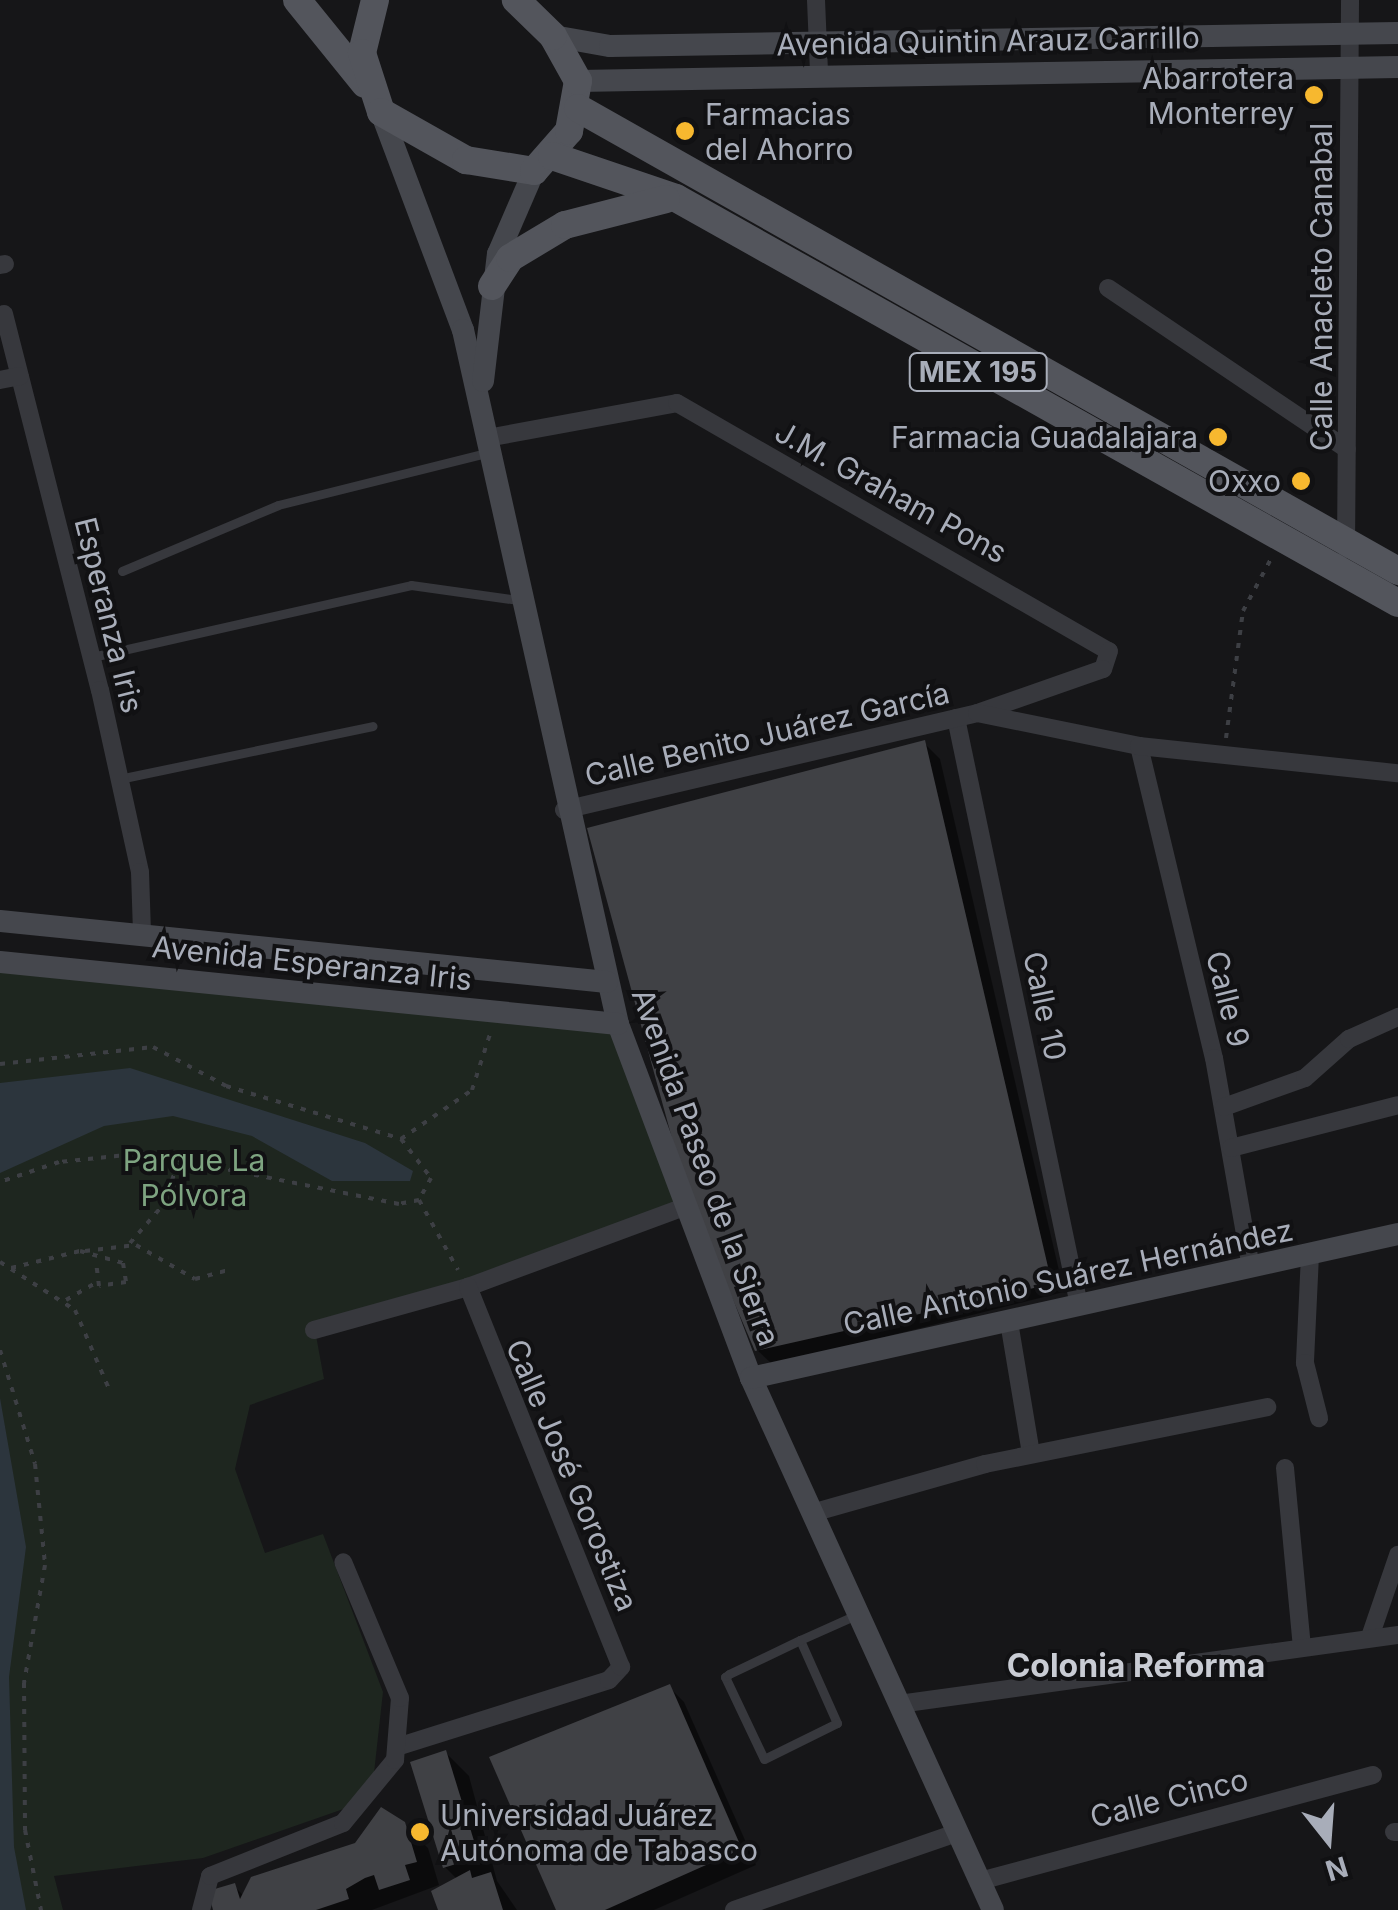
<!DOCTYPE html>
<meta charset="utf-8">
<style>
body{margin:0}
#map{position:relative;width:1398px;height:1910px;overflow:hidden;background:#161618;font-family:Inter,sans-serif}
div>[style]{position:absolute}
.green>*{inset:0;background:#1e261f}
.water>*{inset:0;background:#2c353d}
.shadow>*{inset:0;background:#0007}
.building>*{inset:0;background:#404145}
.path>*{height:4px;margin-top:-2px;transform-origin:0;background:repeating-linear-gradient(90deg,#3d3f44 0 5px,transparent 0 13px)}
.lane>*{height:9px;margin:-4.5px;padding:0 4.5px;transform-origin:4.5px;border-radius:4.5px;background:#37383d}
.street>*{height:18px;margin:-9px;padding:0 9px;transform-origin:9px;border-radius:9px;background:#37383d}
.secondary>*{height:22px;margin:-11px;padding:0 11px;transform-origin:11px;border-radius:11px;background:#45474d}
.primary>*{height:28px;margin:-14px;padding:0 14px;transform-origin:14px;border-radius:14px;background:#53555c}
.dots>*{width:28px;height:28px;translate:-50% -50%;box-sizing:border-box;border:5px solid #111113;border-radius:50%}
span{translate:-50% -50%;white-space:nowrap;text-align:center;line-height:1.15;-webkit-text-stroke:8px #111113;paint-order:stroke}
.shield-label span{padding:2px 8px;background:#111113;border:2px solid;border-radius:8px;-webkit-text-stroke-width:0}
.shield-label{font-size:28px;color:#a8adb9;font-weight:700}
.street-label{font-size:30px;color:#a8adb9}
.poi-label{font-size:30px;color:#a8adb9}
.right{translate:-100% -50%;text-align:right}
.left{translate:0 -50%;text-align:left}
.park-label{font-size:30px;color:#7ea481}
.neighbourhood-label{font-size:32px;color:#c9ccd4;font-weight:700}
.north{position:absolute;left:1278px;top:1790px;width:100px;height:100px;-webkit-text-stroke:8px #111113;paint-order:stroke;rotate:163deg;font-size:28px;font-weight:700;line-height:40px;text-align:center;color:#a8adb9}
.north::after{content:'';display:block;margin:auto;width:35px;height:45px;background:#a8adb9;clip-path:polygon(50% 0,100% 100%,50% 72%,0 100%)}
</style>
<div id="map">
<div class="green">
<i style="clip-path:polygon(0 962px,618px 1024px,682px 1208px,315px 1330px,324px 1379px,250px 1405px,235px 1469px,265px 1553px,323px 1534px,383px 1692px,374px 1773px,352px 1806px,203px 1858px,54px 1876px,63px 1910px,0 1910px)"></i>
</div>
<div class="water">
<i style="clip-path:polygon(130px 1068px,365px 1143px,413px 1171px,410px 1181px,332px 1181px,252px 1136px,173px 1116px,104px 1126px,0 1173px,0 1083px)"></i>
<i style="clip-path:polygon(0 1398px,26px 1547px,9px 1677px,14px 1847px,26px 1910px,0 1910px)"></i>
</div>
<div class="shadow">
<i style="clip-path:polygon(924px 743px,940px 759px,1064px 1292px,773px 1365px,757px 1350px)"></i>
<i style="clip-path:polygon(669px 1687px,684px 1702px,756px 1865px,654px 1910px,559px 1910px)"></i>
<i style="clip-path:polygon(446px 1753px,469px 1776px,497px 1881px,517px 1910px,440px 1910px,456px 1878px,445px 1867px)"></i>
<i style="clip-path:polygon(403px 1824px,428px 1848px,439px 1885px,372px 1910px,216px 1910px,234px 1886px,244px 1896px)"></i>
</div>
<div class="building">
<i style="clip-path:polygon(925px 740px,1052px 1284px,755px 1351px,687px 1193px,587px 828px)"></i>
<i style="clip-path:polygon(670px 1684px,742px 1849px,605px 1910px,556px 1910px,489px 1757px)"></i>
<i style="clip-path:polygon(446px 1750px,479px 1857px,443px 1868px,410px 1762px)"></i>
<i style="clip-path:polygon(381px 1807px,405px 1822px,417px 1862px,405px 1865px,410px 1880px,379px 1890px,374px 1875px,365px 1878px,346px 1889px,349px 1899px,316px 1910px,213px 1910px,208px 1891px,235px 1883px,240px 1899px,251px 1877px,355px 1843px)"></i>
<i style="clip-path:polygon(470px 1870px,472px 1878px,491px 1872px,503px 1910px,438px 1910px,431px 1891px)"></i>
</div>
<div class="path">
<i style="left:1226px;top:738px;width:128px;rotate:-82.4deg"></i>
<i style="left:1243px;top:611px;width:61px;rotate:-61.8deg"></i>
<i style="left:0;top:1064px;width:154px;rotate:-6.3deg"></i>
<i style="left:153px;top:1047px;width:83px;rotate:28.1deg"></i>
<i style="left:226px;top:1086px;width:183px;rotate:16.8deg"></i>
<i style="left:401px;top:1139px;width:49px;rotate:52.4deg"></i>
<i style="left:431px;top:1178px;width:25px;rotate:119deg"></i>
<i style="left:419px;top:1200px;width:20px;rotate:169deg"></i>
<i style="left:399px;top:1204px;width:259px;rotate:-168.6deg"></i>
<i style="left:145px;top:1153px;width:86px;rotate:174deg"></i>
<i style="left:59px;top:1162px;width:62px;rotate:161.3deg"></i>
<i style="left:401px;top:1139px;width:86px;rotate:-34.6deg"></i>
<i style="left:472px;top:1090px;width:59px;rotate:-72.2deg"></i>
<i style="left:419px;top:1200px;width:80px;rotate:60.9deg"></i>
<i style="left:130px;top:1243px;width:50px;rotate:-49deg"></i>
<i style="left:163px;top:1205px;width:50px;rotate:-70.1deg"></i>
<i style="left:85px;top:1251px;width:51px;rotate:-6.7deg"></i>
<i style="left:136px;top:1245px;width:68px;rotate:30deg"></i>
<i style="left:195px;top:1279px;width:38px;rotate:-15deg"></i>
<i style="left:0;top:1262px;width:89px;rotate:32.6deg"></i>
<i style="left:75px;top:1310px;width:86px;rotate:66.7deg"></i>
<i style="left:11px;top:1268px;width:71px;rotate:-13.8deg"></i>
<i style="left:80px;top:1251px;width:45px;rotate:15.6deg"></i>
<i style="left:123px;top:1263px;width:19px;rotate:81deg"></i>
<i style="left:126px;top:1282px;width:27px;rotate:172deg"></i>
<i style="left:99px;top:1286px;width:23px;rotate:-97deg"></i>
<i style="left:66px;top:1300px;width:34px;rotate:-30deg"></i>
<i style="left:0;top:1350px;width:119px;rotate:72.9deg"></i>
<i style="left:35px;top:1464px;width:101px;rotate:84.3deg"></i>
<i style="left:45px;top:1565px;width:120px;rotate:100.1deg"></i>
<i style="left:24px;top:1683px;width:147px;rotate:89.6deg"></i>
<i style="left:25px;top:1830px;width:82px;rotate:78.7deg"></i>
</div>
<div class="lane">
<i style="left:122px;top:571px;width:169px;rotate:-22.9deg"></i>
<i style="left:278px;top:505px;width:215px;rotate:-14deg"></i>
<i style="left:92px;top:657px;width:327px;rotate:-12.7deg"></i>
<i style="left:411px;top:585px;width:108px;rotate:8deg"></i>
<i style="left:119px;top:779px;width:259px;rotate:-11.8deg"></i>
<i style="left:800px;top:1640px;width:91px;rotate:66deg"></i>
<i style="left:837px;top:1723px;width:81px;rotate:153.7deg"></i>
<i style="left:764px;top:1759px;width:91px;rotate:-115.4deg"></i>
<i style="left:725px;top:1677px;width:5px;rotate:-37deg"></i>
<i style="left:729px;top:1674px;width:79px;rotate:-25.6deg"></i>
<i style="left:800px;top:1640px;width:61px;rotate:-24.1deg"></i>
</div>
<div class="street">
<i style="left:816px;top:0;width:73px;rotate:87.6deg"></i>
<i style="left:0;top:265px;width:5px;rotate:-11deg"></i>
<i style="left:1108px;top:288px;width:288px;rotate:34deg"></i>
<i style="left:4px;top:314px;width:388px;rotate:75.7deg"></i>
<i style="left:100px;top:690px;width:186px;rotate:77.6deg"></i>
<i style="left:140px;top:872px;width:61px;rotate:88.1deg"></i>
<i style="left:0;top:380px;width:20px;rotate:-11deg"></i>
<i style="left:487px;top:438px;width:193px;rotate:-10.4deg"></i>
<i style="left:677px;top:403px;width:498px;rotate:29.9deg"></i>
<i style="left:1109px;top:651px;width:19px;rotate:108deg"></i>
<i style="left:1103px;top:669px;width:130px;rotate:160.7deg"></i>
<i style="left:1346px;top:549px;width:549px;rotate:-89.58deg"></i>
<i style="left:956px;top:718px;width:600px;rotate:78.17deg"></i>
<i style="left:1139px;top:746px;width:321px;rotate:76.5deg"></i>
<i style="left:1214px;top:1058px;width:213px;rotate:80deg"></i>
<i style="left:564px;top:810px;width:424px;rotate:-13.2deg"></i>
<i style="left:977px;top:713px;width:165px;rotate:11.5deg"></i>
<i style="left:1139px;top:746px;width:260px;rotate:6deg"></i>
<i style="left:1224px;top:1107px;width:86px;rotate:-19.7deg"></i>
<i style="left:1305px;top:1078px;width:59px;rotate:-41.6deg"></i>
<i style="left:1349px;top:1039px;width:54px;rotate:-24.2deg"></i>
<i style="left:1231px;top:1148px;width:172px;rotate:-14.4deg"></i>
<i style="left:1310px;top:1255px;width:108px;rotate:92.7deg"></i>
<i style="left:1305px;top:1363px;width:57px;rotate:75.7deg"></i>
<i style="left:468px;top:1287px;width:228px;rotate:-20.3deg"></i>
<i style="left:1009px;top:1322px;width:133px;rotate:80.5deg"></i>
<i style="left:314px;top:1330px;width:160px;rotate:-15.6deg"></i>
<i style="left:1285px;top:1468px;width:180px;rotate:84.6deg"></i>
<i style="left:812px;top:1513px;width:180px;rotate:-15.8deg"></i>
<i style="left:985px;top:1464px;width:288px;rotate:-11.4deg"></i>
<i style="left:1370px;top:1637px;width:87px;rotate:-71.1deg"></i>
<i style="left:899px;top:1704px;width:504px;rotate:-7.87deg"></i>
<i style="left:400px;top:1746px;width:219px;rotate:-17.5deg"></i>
<i style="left:609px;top:1680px;width:18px;rotate:-47deg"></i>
<i style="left:621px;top:1667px;width:410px;rotate:-111.9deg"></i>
<i style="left:1394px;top:1832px;width:4px"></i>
<i style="left:980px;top:1881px;width:407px;rotate:-15.1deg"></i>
<i style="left:201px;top:1910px;width:35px;rotate:-75deg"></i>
<i style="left:210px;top:1876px;width:143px;rotate:-21.7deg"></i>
<i style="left:343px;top:1823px;width:82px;rotate:-50.5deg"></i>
<i style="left:395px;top:1760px;width:62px;rotate:-85.4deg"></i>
<i style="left:400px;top:1698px;width:147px;rotate:-112.7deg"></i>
<i style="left:734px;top:1910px;width:238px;rotate:-19.1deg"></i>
</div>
<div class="secondary">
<i style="left:553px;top:36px;width:58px;rotate:10deg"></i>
<i style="left:610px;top:46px;width:788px;rotate:-0.95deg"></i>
<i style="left:578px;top:81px;width:820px;rotate:-0.98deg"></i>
<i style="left:381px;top:112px;width:233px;rotate:69.4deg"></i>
<i style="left:463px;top:330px;width:711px;rotate:77.41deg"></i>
<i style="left:618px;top:1024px;width:378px;rotate:69.4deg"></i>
<i style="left:751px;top:1378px;width:584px;rotate:65.54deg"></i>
<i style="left:483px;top:381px;width:128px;rotate:-83.3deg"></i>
<i style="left:498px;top:254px;width:90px;rotate:-66.6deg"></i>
<i style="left:0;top:921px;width:610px;rotate:5.74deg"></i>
<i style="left:0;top:962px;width:621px;rotate:5.73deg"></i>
<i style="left:751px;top:1378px;width:663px;rotate:-12.55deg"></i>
</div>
<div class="primary">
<i style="left:297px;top:0;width:108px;rotate:51deg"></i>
<i style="left:375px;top:0;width:55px;rotate:103.8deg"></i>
<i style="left:362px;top:53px;width:62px;rotate:72.1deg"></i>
<i style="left:381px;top:112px;width:98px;rotate:29.5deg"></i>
<i style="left:466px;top:160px;width:69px;rotate:9.2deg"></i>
<i style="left:534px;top:171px;width:53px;rotate:-48.8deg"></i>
<i style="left:569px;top:131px;width:51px;rotate:-79.8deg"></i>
<i style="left:578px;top:81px;width:51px;rotate:-119.1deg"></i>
<i style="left:553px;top:36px;width:52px;rotate:-135.8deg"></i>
<i style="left:578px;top:108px;width:942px;rotate:29.45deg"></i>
<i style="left:552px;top:156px;width:131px;rotate:18.7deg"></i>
<i style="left:676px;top:198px;width:828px;rotate:29.29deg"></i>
<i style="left:492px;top:286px;width:33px;rotate:-57deg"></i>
<i style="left:510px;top:258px;width:64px;rotate:-31deg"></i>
<i style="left:565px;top:225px;width:104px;rotate:-14.4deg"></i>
</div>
<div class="dots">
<i style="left:1314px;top:95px;background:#f7b82f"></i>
<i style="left:685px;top:131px;background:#f7b82f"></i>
<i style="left:1218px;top:437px;background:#f7b82f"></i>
<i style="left:1301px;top:481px;background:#f7b82f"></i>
<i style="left:420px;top:1832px;background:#f7b82f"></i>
</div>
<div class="shield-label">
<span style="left:978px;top:372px">MEX 195</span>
</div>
<div class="street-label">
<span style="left:988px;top:41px;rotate:-1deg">Avenida Quintin Arauz Carrillo</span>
<span style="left:1321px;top:287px;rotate:-90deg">Calle Anacleto Canabal</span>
<span style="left:891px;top:492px;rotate:29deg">J.M. Graham Pons</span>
<span style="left:109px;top:615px;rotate:76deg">Esperanza Iris</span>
<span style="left:767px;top:734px;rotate:-13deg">Calle Benito Juárez García</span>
<span style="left:312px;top:963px;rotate:6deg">Avenida Esperanza Iris</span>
<span style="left:1228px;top:999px;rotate:76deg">Calle 9</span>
<span style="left:1045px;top:1006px;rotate:78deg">Calle 10</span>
<span style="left:706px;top:1167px;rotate:70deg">Avenida Paseo de la Sierra</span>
<span style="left:1068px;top:1277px;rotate:-12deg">Calle Antonio Suárez Hernández</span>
<span style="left:572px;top:1475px;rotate:67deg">Calle José Gorostiza</span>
<span style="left:1169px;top:1798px;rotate:-14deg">Calle Cinco</span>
</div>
<div class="poi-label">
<span class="right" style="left:1294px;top:95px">Abarrotera<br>Monterrey</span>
<span class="left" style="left:705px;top:131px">Farmacias<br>del Ahorro</span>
<span class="right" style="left:1198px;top:437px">Farmacia Guadalajara</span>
<span class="right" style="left:1281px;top:481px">Oxxo</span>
<span class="left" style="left:440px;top:1832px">Universidad Juárez<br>Autónoma de Tabasco</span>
</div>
<div class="park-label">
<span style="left:194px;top:1177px">Parque La<br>Pólvora</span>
</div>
<div class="neighbourhood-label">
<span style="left:1136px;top:1666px">Colonia Reforma</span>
</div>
<div class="north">N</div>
</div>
